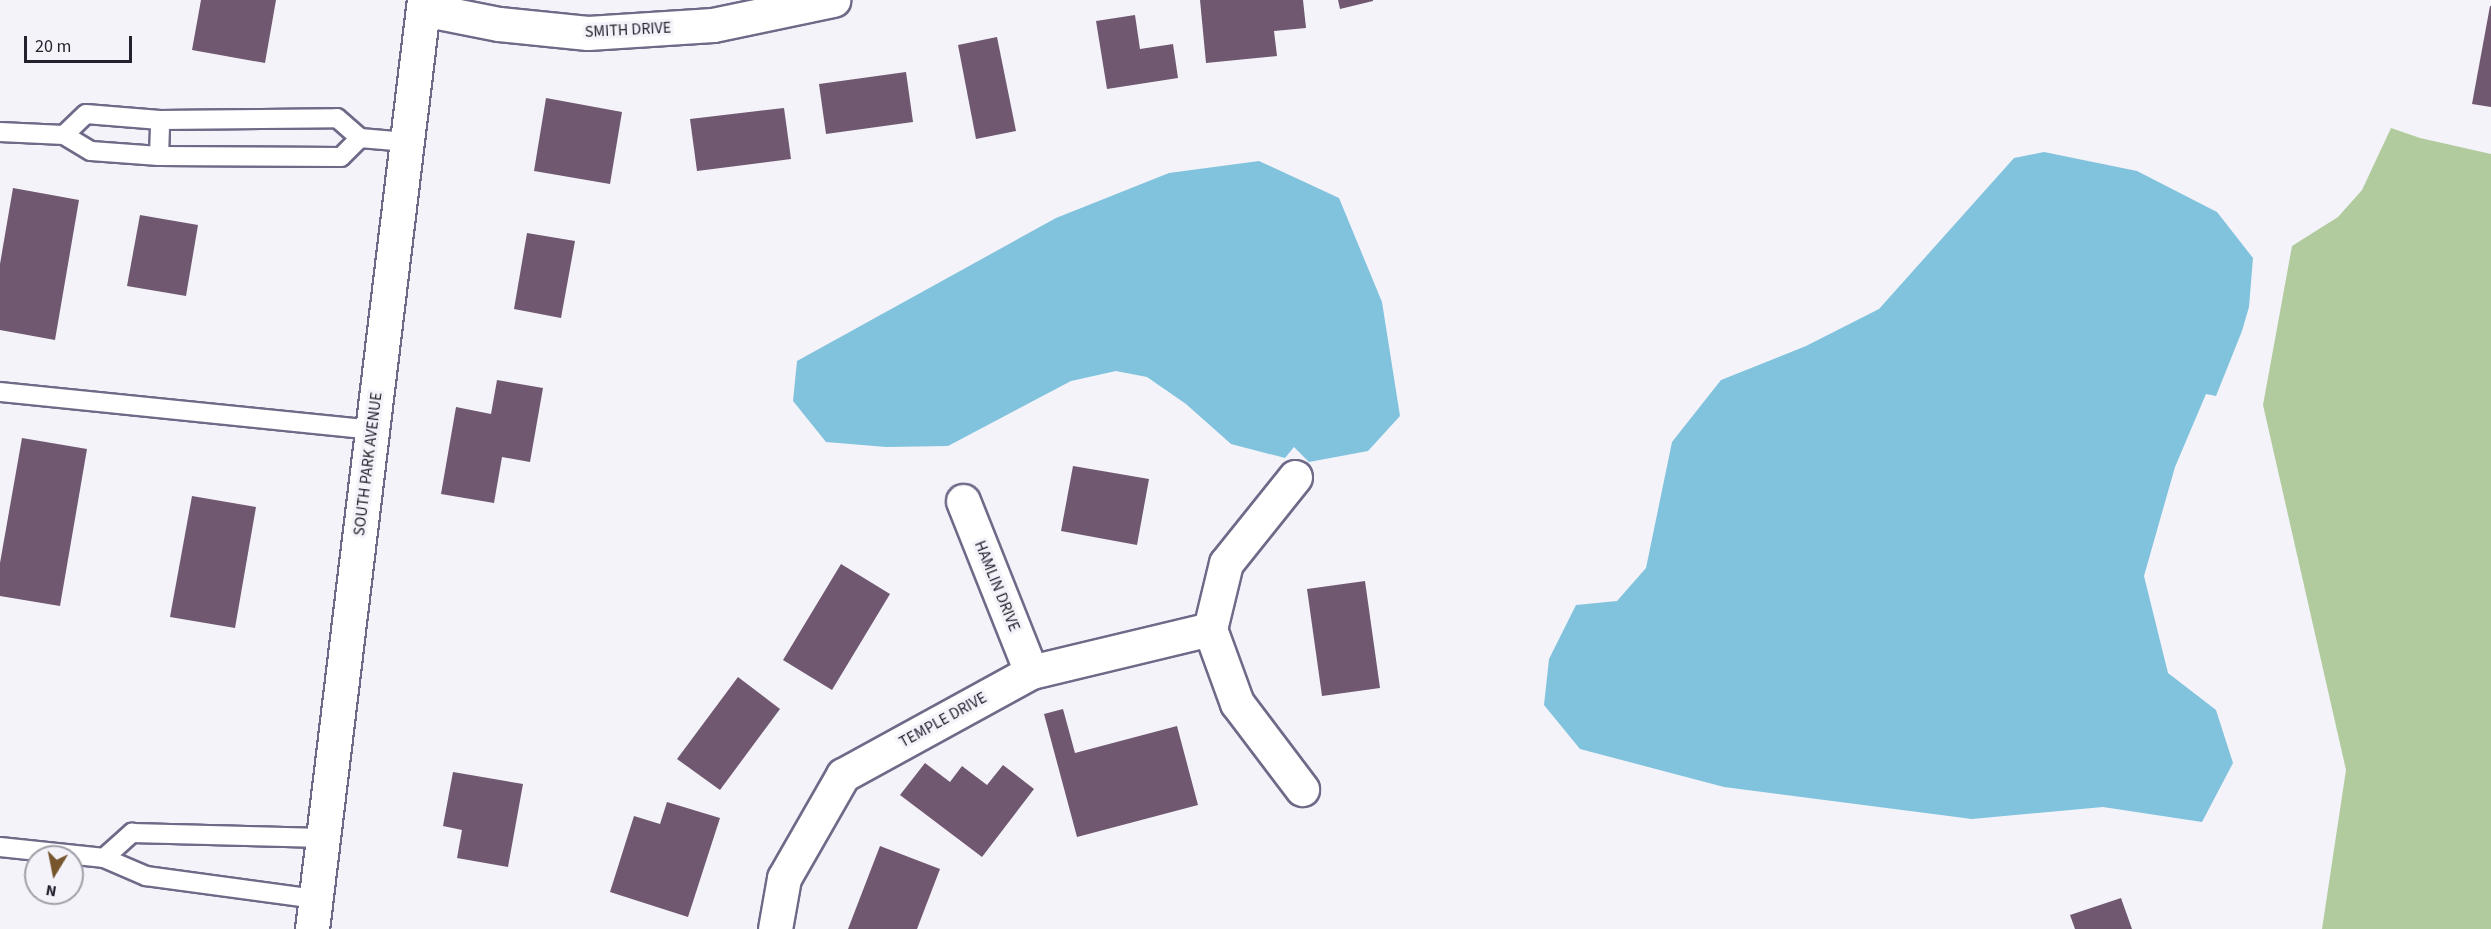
<!DOCTYPE html>
<style>
body{margin:0}
#map{position:relative;width:2491px;height:929px;overflow:hidden;background:#f4f3fa;font-family:"Source Sans 3",sans-serif}
div>[style]{position:absolute}
.green>*{inset:0;background:#b1cb9e}
.water>*{inset:0;background:#81c3dd}
.building>*{inset:0;background:#705871}
.roads{filter:drop-shadow(2px 0 #706988) drop-shadow(-2px 0 #706988) drop-shadow(0 2px #706988) drop-shadow(0 -2px #706988)}
.lane>*{height:18px;margin:-9px;padding:0 9px;transform-origin:9px;border-radius:9px;background:#fff}
.street>*{height:33px;margin:-16.5px;padding:0 16.5px;transform-origin:16.5px;border-radius:16.5px;background:#fff}
.secondary>*{height:33px;margin:-16.5px;padding:0 16.5px;transform-origin:16.5px;border-radius:16.5px;background:#fff}
span{translate:-50% -50%;white-space:nowrap;text-align:center;line-height:1.15;-webkit-text-stroke:6px #f4f3fa;paint-order:stroke}
.street-label{font-size:16px;color:#24212e}
.north{position:absolute;left:24px;top:845px;width:60px;height:60px;box-sizing:border-box;background:#f4f3fa;border:2px solid #a19fa8;border-radius:50%;rotate:190deg;font-size:16px;font-weight:700;line-height:24px;text-align:center;color:#24212e}
.north::after{content:'';display:block;margin:auto;width:21px;height:27px;background:#77562d;clip-path:polygon(50% 0,100% 100%,50% 72%,0 100%)}
.scale{position:absolute;left:24px;top:36px;width:108px;height:27px;box-sizing:border-box;border:3px solid #24212e;border-top:0;padding-left:8px;font-size:18px;line-height:21px;white-space:nowrap;color:#24212e;-webkit-text-stroke:4px #f4f3fa;paint-order:stroke}
</style>
<div id="map">
<div class="green">
<i style="clip-path:polygon(2391px 128px,2420px 138px,2491px 154px,2491px 929px,2322px 929px,2346px 770px,2263px 405px,2292px 246px,2338px 217px,2362px 190px)"></i>
</div>
<div class="water">
<i style="clip-path:polygon(2044px 152px,2137px 171px,2217px 212px,2253px 258px,2249px 307px,2242px 331px,2216px 396px,2206px 394px,2175px 467px,2144px 576px,2168px 673px,2216px 710px,2233px 763px,2202px 822px,2103px 807px,1972px 819px,1724px 787px,1580px 749px,1544px 705px,1549px 659px,1576px 605px,1617px 601px,1646px 568px,1672px 442px,1721px 380px,1806px 346px,1879px 309px,2014px 158px)"></i>
<i style="clip-path:polygon(1259px 161px,1339px 198px,1382px 302px,1400px 416px,1368px 451px,1309px 462px,1294px 447px,1285px 458px,1231px 444px,1186px 404px,1147px 377px,1116px 371px,1071px 381px,948px 446px,886px 447px,826px 442px,793px 401px,797px 361px,1056px 218px,1169px 173px)"></i>
</div>
<div class="building">
<i style="clip-path:polygon(201px 0,276px 0,265px 63px,192px 50px)"></i>
<i style="clip-path:polygon(1200px 0,1303px 0,1306px 28px,1274px 31px,1277px 56px,1206px 63px)"></i>
<i style="clip-path:polygon(1338px 0,1373px 0,1373px 1px,1340px 9px)"></i>
<i style="clip-path:polygon(2490px 6px,2491px 6px,2491px 107px,2472px 104px)"></i>
<i style="clip-path:polygon(1135px 15px,1140px 49px,1173px 44px,1178px 78px,1107px 89px,1096px 21px)"></i>
<i style="clip-path:polygon(997px 37px,1016px 131px,976px 139px,958px 45px)"></i>
<i style="clip-path:polygon(906px 72px,913px 122px,826px 134px,819px 84px)"></i>
<i style="clip-path:polygon(546px 98px,622px 112px,610px 184px,534px 171px)"></i>
<i style="clip-path:polygon(784px 108px,791px 159px,697px 171px,690px 119px)"></i>
<i style="clip-path:polygon(13px 188px,79px 200px,55px 340px,0 330px,0 264px)"></i>
<i style="clip-path:polygon(140px 215px,198px 225px,186px 296px,127px 286px)"></i>
<i style="clip-path:polygon(527px 233px,575px 241px,561px 318px,514px 309px)"></i>
<i style="clip-path:polygon(497px 380px,543px 388px,530px 462px,502px 457px,494px 503px,441px 494px,456px 407px,491px 414px)"></i>
<i style="clip-path:polygon(22px 438px,87px 449px,60px 606px,0 596px,0 563px)"></i>
<i style="clip-path:polygon(1073px 466px,1149px 479px,1137px 545px,1061px 531px)"></i>
<i style="clip-path:polygon(192px 496px,256px 507px,235px 628px,170px 617px)"></i>
<i style="clip-path:polygon(841px 564px,890px 594px,832px 690px,783px 660px)"></i>
<i style="clip-path:polygon(1365px 581px,1380px 688px,1322px 696px,1307px 589px)"></i>
<i style="clip-path:polygon(738px 677px,780px 709px,720px 790px,677px 759px)"></i>
<i style="clip-path:polygon(1063px 709px,1075px 753px,1177px 726px,1198px 805px,1077px 837px,1044px 714px)"></i>
<i style="clip-path:polygon(925px 763px,950px 782px,962px 766px,987px 785px,1003px 765px,1034px 789px,982px 857px,900px 795px)"></i>
<i style="clip-path:polygon(453px 772px,523px 784px,508px 867px,457px 858px,462px 830px,443px 826px)"></i>
<i style="clip-path:polygon(667px 802px,720px 818px,688px 917px,610px 892px,634px 816px,660px 824px)"></i>
<i style="clip-path:polygon(880px 846px,940px 869px,917px 929px,848px 929px)"></i>
<i style="clip-path:polygon(2121px 898px,2132px 929px,2075px 929px,2070px 915px)"></i>
</div>
<div class="roads">
<div class="lane">
<i style="left:0;top:132px;width:64px;rotate:2.7deg"></i>
<i style="left:64px;top:135px;width:31px;rotate:31deg"></i>
<i style="left:91px;top:151px;width:68px;rotate:4.2deg"></i>
<i style="left:159px;top:156px;width:182px;rotate:0.3deg"></i>
<i style="left:341px;top:157px;width:27px;rotate:-45deg"></i>
<i style="left:64px;top:135px;width:30px;rotate:-44deg"></i>
<i style="left:86px;top:114px;width:74px;rotate:4.6deg"></i>
<i style="left:160px;top:120px;width:177px;rotate:-0.6deg"></i>
<i style="left:337px;top:118px;width:30px;rotate:41deg"></i>
<i style="left:360px;top:138px;width:47px;rotate:4.9deg"></i>
<i style="left:159px;top:156px;width:36px;rotate:-88deg"></i>
<i style="left:0;top:392px;width:374px;rotate:5.8deg"></i>
<i style="left:0;top:847px;width:105px;rotate:6deg"></i>
<i style="left:104px;top:858px;width:46px;rotate:23.2deg"></i>
<i style="left:146px;top:876px;width:172px;rotate:7.7deg"></i>
<i style="left:104px;top:858px;width:38px;rotate:-42deg"></i>
<i style="left:132px;top:833px;width:191px;rotate:1.5deg"></i>
</div>
<div class="street">
<i style="left:423px;top:9px;width:77px;rotate:11.2deg"></i>
<i style="left:499px;top:24px;width:89px;rotate:5.8deg"></i>
<i style="left:588px;top:33px;width:125px;rotate:-3.7deg"></i>
<i style="left:713px;top:25px;width:123px;rotate:-11.8deg"></i>
<i style="left:1295px;top:477px;width:110px;rotate:128.7deg"></i>
<i style="left:1226px;top:563px;width:68px;rotate:103.6deg"></i>
<i style="left:1210px;top:629px;width:79px;rotate:70deg"></i>
<i style="left:1237px;top:703px;width:108px;rotate:52.9deg"></i>
<i style="left:963px;top:501px;width:184px;rotate:68.3deg"></i>
<i style="left:775px;top:929px;width:52px;rotate:-80deg"></i>
<i style="left:784px;top:878px;width:119px;rotate:-60.2deg"></i>
<i style="left:843px;top:775px;width:214px;rotate:-28.7deg"></i>
<i style="left:1031px;top:672px;width:184px;rotate:-13.5deg"></i>
</div>
<div class="secondary">
<i style="left:312px;top:929px;width:936px;rotate:-83.13deg"></i>
</div>
</div>
<div class="street-label">
<span style="left:628px;top:30px;rotate:-3deg">SMITH DRIVE</span>
<span style="left:368px;top:464px;rotate:-83deg">SOUTH PARK AVENUE</span>
<span style="left:997px;top:586px;rotate:68deg">HAMLIN DRIVE</span>
<span style="left:943px;top:720px;rotate:-29deg">TEMPLE DRIVE</span>
</div>
<div class="north">N</div>
<div class="scale">20 m</div>
</div>
